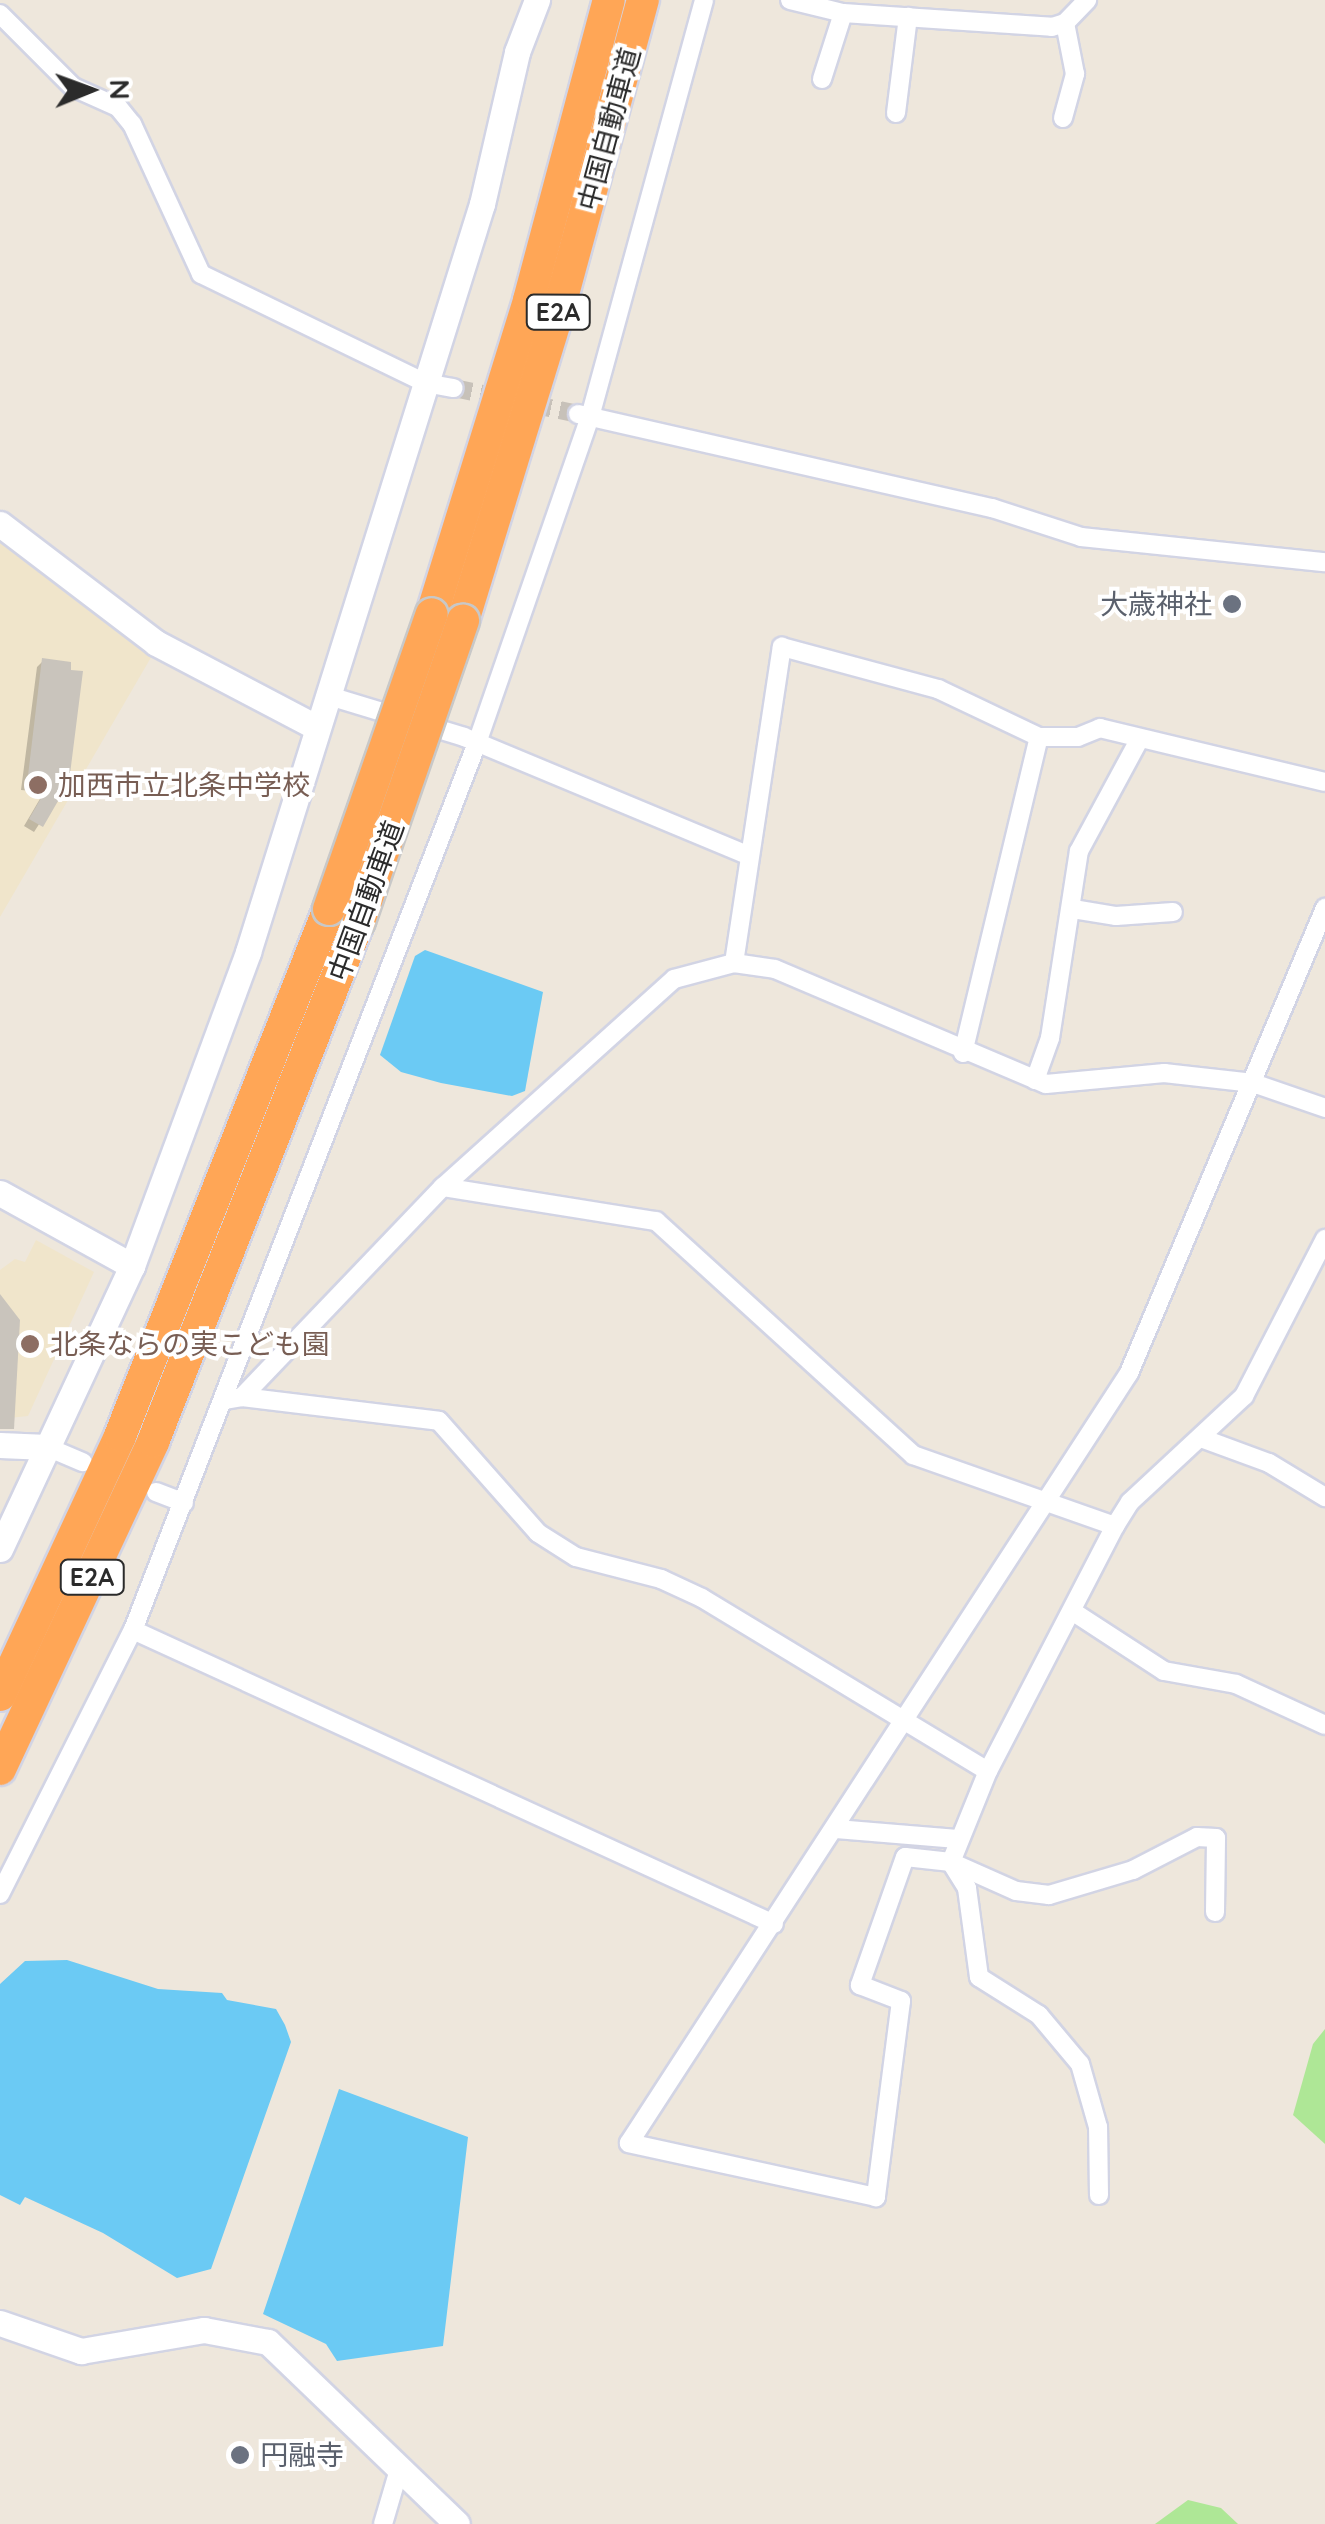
<!DOCTYPE html>
<meta charset="utf-8">
<style>
body{margin:0}
#map{position:relative;width:1325px;height:2524px;overflow:hidden;background:#eee7dc;font-family:Quicksand,"Noto Sans JP",sans-serif}
div>[style]{position:absolute}
.education>*{inset:0;background:#f0e5cb}
.green>*{inset:0;background:#aee796}
.water>*{inset:0;background:#6bcaf4}
.shadow>*{inset:0;background:#0003}
.building>*{inset:0;background:#c9c4bc}
.street-tunnel>*{height:18px;margin-top:-9px;transform-origin:0;background:repeating-linear-gradient(90deg,#c7c1b9 0 18px,transparent 0 27px)}
.roads{filter:drop-shadow(2px 0 #d2d4e4) drop-shadow(-2px 0 #d2d4e4) drop-shadow(0 2px #d2d4e4) drop-shadow(0 -2px #d2d4e4)}
.street>*{height:18px;margin:-9px;padding:0 9px;transform-origin:9px;border-radius:9px;background:#fff}
.secondary>*{height:25px;margin:-12.5px;padding:0 12.5px;transform-origin:12.5px;border-radius:12.5px;background:#fff}
.highway>*{height:32px;margin:-16px;padding:0 16px;transform-origin:16px;border-radius:16px;background:#ffa656}
.bridges{filter:drop-shadow(2px 0 #c8c8c8) drop-shadow(-2px 0 #c8c8c8) drop-shadow(0 2px #c8c8c8) drop-shadow(0 -2px #c8c8c8)}
.highway-bridge>*{height:32px;margin:-16px;padding:0 16px;transform-origin:16px;border-radius:16px;background:#ffa656}
.dots>*{width:28px;height:28px;translate:-50% -50%;box-sizing:border-box;border:5px solid #fff;border-radius:50%}
span{translate:-50% -50%;white-space:nowrap;text-align:center;line-height:1.15;-webkit-text-stroke:8px #fff;paint-order:stroke}
.shield-label span{padding:2px 8px;background:#fff;border:2px solid;border-radius:8px;-webkit-text-stroke-width:0}
.shield-label{font-size:25px;color:#2b2b2b;font-weight:700}
.street-label{font-size:28px;color:#2b2b2b}
.worship-label{font-size:28px;color:#5b616d}
.right{translate:-100% -50%;text-align:right}
.left{translate:0 -50%;text-align:left}
.education-label{font-size:28px;color:#785e54}
.north{position:absolute;left:40px;top:40px;width:100px;height:100px;-webkit-text-stroke:8px #fff;paint-order:stroke;rotate:89deg;font-size:28px;font-weight:700;line-height:40px;text-align:center;color:#2b2b2b}
.north::after{content:'';display:block;margin:auto;width:35px;height:45px;background:#2b2b2b;clip-path:polygon(50% 0,100% 100%,50% 72%,0 100%)}
</style>
<div id="map">
<div class="education">
<i style="clip-path:polygon(0 537px,153px 654px,0 917px)"></i>
<i style="clip-path:polygon(36px 1240px,94px 1272px,28px 1416px,0 1419px,0 1270px,15px 1259px,25px 1262px)"></i>
</div>
<div class="green">
<i style="clip-path:polygon(1325px 2029px,1325px 2144px,1293px 2115px,1313px 2044px)"></i>
<i style="clip-path:polygon(1188px 2500px,1221px 2508px,1238px 2524px,1155px 2524px)"></i>
</div>
<div class="water">
<i style="clip-path:polygon(425px 950px,543px 992px,525px 1091px,512px 1096px,441px 1083px,401px 1072px,380px 1055px,415px 956px)"></i>
<i style="clip-path:polygon(67px 1960px,158px 1989px,222px 1993px,227px 2000px,276px 2009px,285px 2025px,291px 2042px,211px 2269px,177px 2278px,103px 2233px,25px 2197px,20px 2205px,0 2195px,0 1984px,25px 1961px)"></i>
<i style="clip-path:polygon(339px 2089px,468px 2137px,443px 2346px,337px 2361px,326px 2344px,263px 2314px)"></i>
</div>
<div class="shadow">
<i style="clip-path:polygon(43px 661px,67px 781px,34px 832px,24px 826px,44px 792px,21px 790px,37px 667px)"></i>
</div>
<div class="building">
<i style="clip-path:polygon(42px 658px,71px 662px,71px 670px,83px 671px,69px 782px,43px 827px,29px 819px,48px 786px,27px 784px)"></i>
<i style="clip-path:polygon(0 1294px,20px 1320px,14px 1429px,0 1429px)"></i>
</div>
<div class="street-tunnel">
<i style="left:454px;top:388px;width:127px;rotate:11.8deg"></i>
</div>
<div class="roads">
<div class="street">
<i style="left:790px;top:0;width:55px;rotate:13.8deg"></i>
<i style="left:843px;top:13px;width:209px;rotate:3.8deg"></i>
<i style="left:1052px;top:27px;width:14px;rotate:-17deg"></i>
<i style="left:1065px;top:23px;width:32px;rotate:-46deg"></i>
<i style="left:0;top:14px;width:103px;rotate:45deg"></i>
<i style="left:73px;top:87px;width:49px;rotate:24deg"></i>
<i style="left:118px;top:107px;width:22px;rotate:51deg"></i>
<i style="left:132px;top:124px;width:165px;rotate:65.3deg"></i>
<i style="left:201px;top:274px;width:249px;rotate:25.9deg"></i>
<i style="left:425px;top:383px;width:29px;rotate:10deg"></i>
<i style="left:822px;top:79px;width:69px;rotate:-72.3deg"></i>
<i style="left:896px;top:113px;width:97px;rotate:-82.9deg"></i>
<i style="left:1063px;top:118px;width:46px;rotate:-74.7deg"></i>
<i style="left:1075px;top:74px;width:52px;rotate:-101.1deg"></i>
<i style="left:578px;top:414px;width:425px;rotate:12.8deg"></i>
<i style="left:992px;top:508px;width:94px;rotate:18deg"></i>
<i style="left:1081px;top:537px;width:245px;rotate:5.9deg"></i>
<i style="left:326px;top:695px;width:144px;rotate:16.9deg"></i>
<i style="left:464px;top:737px;width:307px;rotate:22.6deg"></i>
<i style="left:1073px;top:909px;width:44px;rotate:9.2deg"></i>
<i style="left:1116px;top:916px;width:57px;rotate:-4deg"></i>
<i style="left:734px;top:963px;width:320px;rotate:-81.4deg"></i>
<i style="left:782px;top:647px;width:162px;rotate:15.1deg"></i>
<i style="left:938px;top:689px;width:112px;rotate:25.4deg"></i>
<i style="left:1039px;top:737px;width:39px"></i>
<i style="left:1078px;top:737px;width:24px;rotate:-22deg"></i>
<i style="left:1100px;top:728px;width:231px;rotate:13.5deg"></i>
<i style="left:963px;top:1053px;width:325px;rotate:-76.5deg"></i>
<i style="left:1035px;top:1080px;width:45px;rotate:-70.3deg"></i>
<i style="left:1050px;top:1038px;width:189px;rotate:-81.2deg"></i>
<i style="left:1079px;top:851px;width:126px;rotate:-61.6deg"></i>
<i style="left:443px;top:1187px;width:216px;rotate:9.1deg"></i>
<i style="left:656px;top:1221px;width:348px;rotate:42.3deg"></i>
<i style="left:913px;top:1455px;width:214px;rotate:19.4deg"></i>
<i style="left:242px;top:1397px;width:198px;rotate:6.9deg"></i>
<i style="left:439px;top:1421px;width:149px;rotate:48.5deg"></i>
<i style="left:538px;top:1533px;width:45px;rotate:32.3deg"></i>
<i style="left:576px;top:1557px;width:88px;rotate:14.5deg"></i>
<i style="left:661px;top:1579px;width:45px;rotate:24.9deg"></i>
<i style="left:702px;top:1598px;width:334px;rotate:31.2deg"></i>
<i style="left:224px;top:1400px;width:18px;rotate:-9deg"></i>
<i style="left:242px;top:1397px;width:291px;rotate:-46.3deg"></i>
<i style="left:443px;top:1187px;width:311px;rotate:-42deg"></i>
<i style="left:674px;top:979px;width:62px;rotate:-14.9deg"></i>
<i style="left:734px;top:963px;width:41px;rotate:8.3deg"></i>
<i style="left:775px;top:969px;width:294px;rotate:23deg"></i>
<i style="left:1046px;top:1084px;width:119px;rotate:-5.3deg"></i>
<i style="left:1164px;top:1073px;width:90px;rotate:6.4deg"></i>
<i style="left:1253px;top:1083px;width:76px;rotate:19.1deg"></i>
<i style="left:1201px;top:1438px;width:72px;rotate:20.2deg"></i>
<i style="left:1269px;top:1463px;width:66px;rotate:31.3deg"></i>
<i style="left:47px;top:1447px;width:39px;rotate:23deg"></i>
<i style="left:156px;top:1492px;width:30px;rotate:21deg"></i>
<i style="left:1075px;top:1613px;width:106px;rotate:33.1deg"></i>
<i style="left:1164px;top:1671px;width:73px;rotate:10.2deg"></i>
<i style="left:1236px;top:1684px;width:98px;rotate:24.7deg"></i>
<i style="left:133px;top:1630px;width:705px;rotate:24.64deg"></i>
<i style="left:836px;top:1829px;width:122px;rotate:4.7deg"></i>
<i style="left:0;top:1894px;width:296px;rotate:-63.3deg"></i>
<i style="left:133px;top:1630px;width:951px;rotate:-68.8deg"></i>
<i style="left:477px;top:743px;width:345px;rotate:-70.9deg"></i>
<i style="left:590px;top:417px;width:432px;rotate:-74.7deg"></i>
<i style="left:1215px;top:1912px;width:74px;rotate:-89.2deg"></i>
<i style="left:1216px;top:1838px;width:19px;rotate:-177deg"></i>
<i style="left:1197px;top:1837px;width:72px;rotate:152.7deg"></i>
<i style="left:1133px;top:1870px;width:88px;rotate:163.4deg"></i>
<i style="left:1049px;top:1895px;width:33px;rotate:-173deg"></i>
<i style="left:1016px;top:1891px;width:71px;rotate:-156deg"></i>
<i style="left:951px;top:1862px;width:46px;rotate:-173.8deg"></i>
<i style="left:905px;top:1857px;width:136px;rotate:109.4deg"></i>
<i style="left:860px;top:1985px;width:44px;rotate:21.3deg"></i>
<i style="left:901px;top:2001px;width:198px;rotate:97.3deg"></i>
<i style="left:876px;top:2197px;width:253px;rotate:-167.7deg"></i>
<i style="left:629px;top:2143px;width:918px;rotate:-57deg"></i>
<i style="left:1129px;top:1373px;width:505px;rotate:-67.14deg"></i>
<i style="left:1099px;top:2195px;width:68px;rotate:-90.8deg"></i>
<i style="left:1098px;top:2127px;width:66px;rotate:-105.9deg"></i>
<i style="left:1080px;top:2064px;width:64px;rotate:-129.9deg"></i>
<i style="left:1039px;top:2015px;width:71px;rotate:-147.7deg"></i>
<i style="left:979px;top:1977px;width:90px;rotate:-97.7deg"></i>
<i style="left:967px;top:1888px;width:31px;rotate:-122deg"></i>
<i style="left:951px;top:1862px;width:98px;rotate:-67.9deg"></i>
<i style="left:988px;top:1771px;width:276px;rotate:-62.6deg"></i>
<i style="left:1115px;top:1526px;width:28px;rotate:-58deg"></i>
<i style="left:1130px;top:1502px;width:156px;rotate:-42.9deg"></i>
<i style="left:1244px;top:1396px;width:177px;rotate:-62.7deg"></i>
<i style="left:383px;top:2524px;width:53px;rotate:-73.6deg"></i>
</div>
<div class="secondary">
<i style="left:0;top:524px;width:196px;rotate:37.3deg"></i>
<i style="left:156px;top:643px;width:181px;rotate:27.7deg"></i>
<i style="left:0;top:1193px;width:151px;rotate:28.9deg"></i>
<i style="left:0;top:1445px;width:47px;rotate:2.4deg"></i>
<i style="left:0;top:1549px;width:312px;rotate:-65deg"></i>
<i style="left:132px;top:1266px;width:335px;rotate:-69.7deg"></i>
<i style="left:248px;top:952px;width:784px;rotate:-72.63deg"></i>
<i style="left:482px;top:204px;width:156px;rotate:-77deg"></i>
<i style="left:517px;top:52px;width:56px;rotate:-69deg"></i>
<i style="left:0;top:2323px;width:86px;rotate:19.1deg"></i>
<i style="left:81px;top:2351px;width:125px;rotate:-9.7deg"></i>
<i style="left:204px;top:2330px;width:65px;rotate:10.6deg"></i>
<i style="left:268px;top:2342px;width:262px;rotate:43.9deg"></i>
</div>
<div class="highway">
<i style="left:432px;top:614px;width:329px;rotate:-72.8deg"></i>
<i style="left:529px;top:300px;width:310px;rotate:-75.1deg"></i>
<i style="left:463px;top:621px;width:331px;rotate:-72.9deg"></i>
<i style="left:560px;top:305px;width:316px;rotate:-74.8deg"></i>
<i style="left:0;top:1695px;width:285px;rotate:-65.1deg"></i>
<i style="left:120px;top:1436px;width:567px;rotate:-68.37deg"></i>
<i style="left:0;top:1769px;width:361px;rotate:-64.9deg"></i>
<i style="left:153px;top:1442px;width:560px;rotate:-68.43deg"></i>
</div>
</div>
<div class="bridges">
<div class="highway-bridge">
<i style="left:329px;top:909px;width:312px;rotate:-70.8deg"></i>
<i style="left:359px;top:921px;width:318px;rotate:-70.9deg"></i>
</div>
</div>
<div class="dots">
<i style="left:1232px;top:604px;background:#6b7280"></i>
<i style="left:38px;top:785px;background:#8d6e63"></i>
<i style="left:30px;top:1344px;background:#8d6e63"></i>
<i style="left:240px;top:2455px;background:#6b7280"></i>
</div>
<div class="shield-label">
<span style="left:558px;top:312px">E2A</span>
<span style="left:92px;top:1577px">E2A</span>
</div>
<div class="street-label">
<span style="left:609px;top:129px;rotate:-75deg">中国自動車道</span>
<span style="left:366px;top:901px;rotate:-70deg">中国自動車道</span>
</div>
<div class="worship-label">
<span class="right" style="left:1212px;top:604px">大歳神社</span>
<span class="left" style="left:260px;top:2455px">円融寺</span>
</div>
<div class="education-label">
<span class="left" style="left:58px;top:785px">加西市立北条中学校</span>
<span class="left" style="left:50px;top:1344px">北条ならの実こども園</span>
</div>
<div class="north">N</div>
</div>
